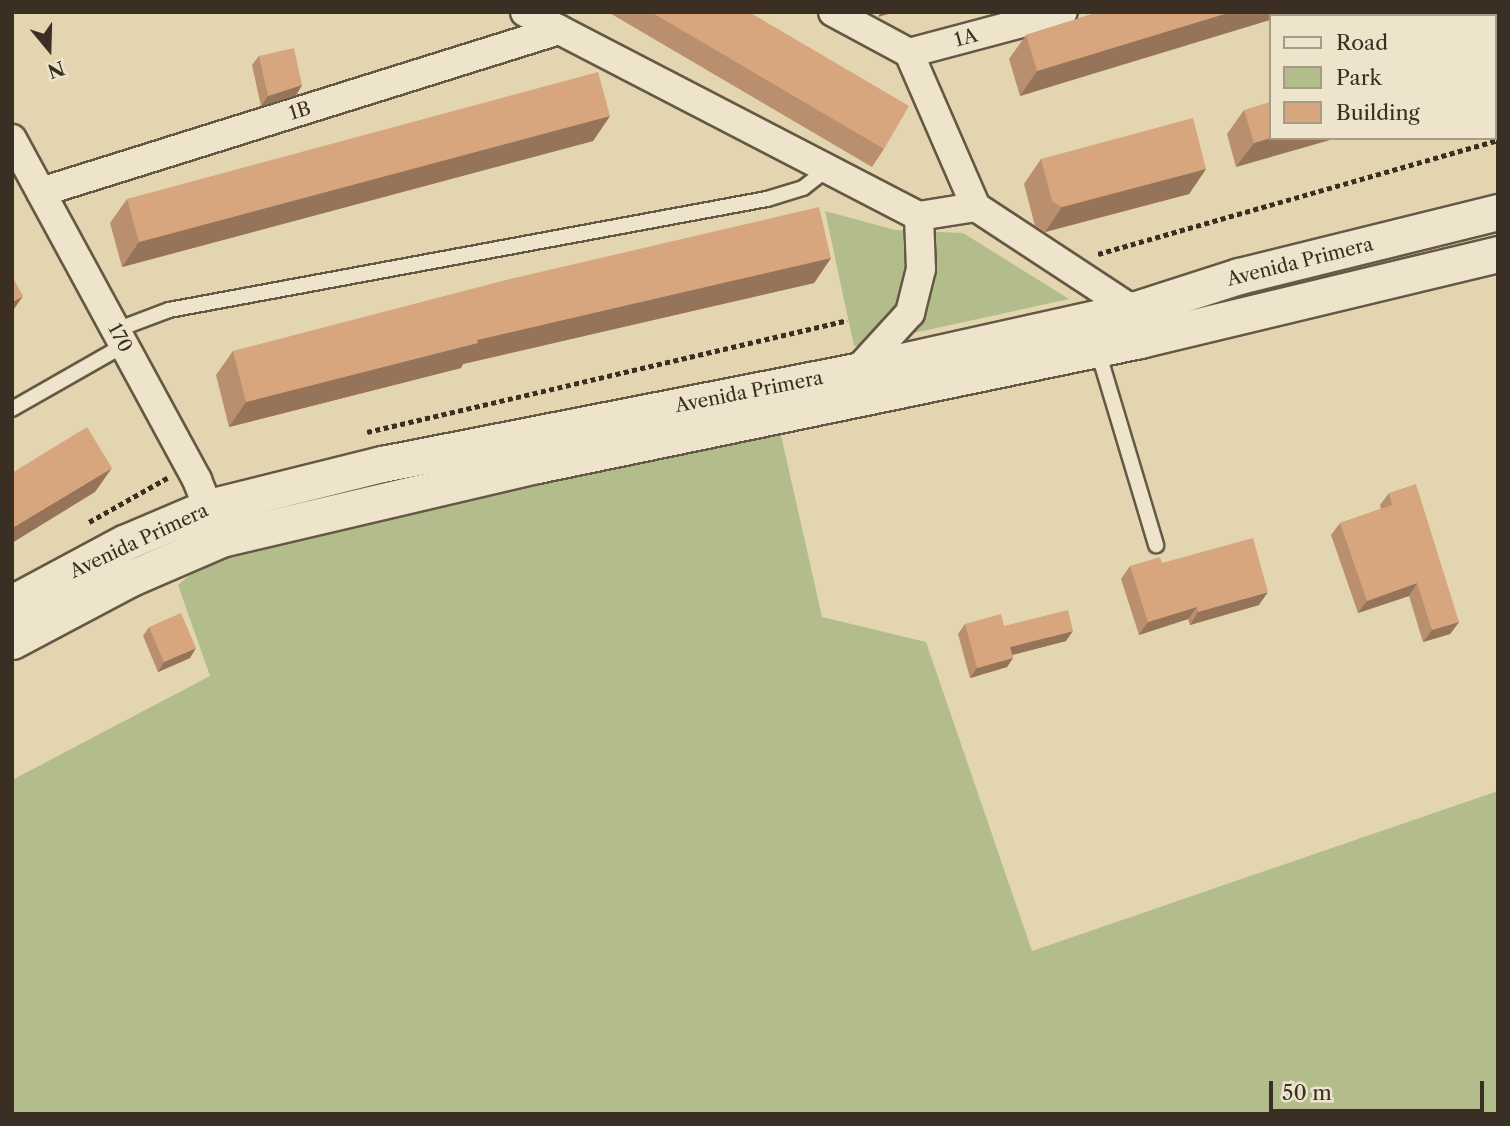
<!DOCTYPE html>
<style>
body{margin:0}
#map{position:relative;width:1510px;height:1126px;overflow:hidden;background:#e3d5af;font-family:"Libre Caslon Text",serif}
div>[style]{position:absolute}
.green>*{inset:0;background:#b3bd8c}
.path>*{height:4.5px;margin-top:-2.25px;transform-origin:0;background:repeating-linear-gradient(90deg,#3b2e22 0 5px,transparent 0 8.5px)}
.roads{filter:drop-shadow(2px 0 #655845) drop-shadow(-2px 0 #655845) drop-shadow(0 2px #655845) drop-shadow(0 -2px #655845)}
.service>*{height:14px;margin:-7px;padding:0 7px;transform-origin:7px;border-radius:7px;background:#ede4cb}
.minor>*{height:28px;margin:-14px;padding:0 14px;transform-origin:14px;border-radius:14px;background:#ede4cb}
.tertiary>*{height:35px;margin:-17.5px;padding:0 17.5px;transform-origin:17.5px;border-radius:17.5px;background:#ede4cb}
.wall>*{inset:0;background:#b98f6d}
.shaded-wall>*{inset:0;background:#967459}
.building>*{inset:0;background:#d7a67f}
span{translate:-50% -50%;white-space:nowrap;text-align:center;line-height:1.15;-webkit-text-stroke:6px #ede4cb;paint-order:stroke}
.street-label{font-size:19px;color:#3b2e22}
.frame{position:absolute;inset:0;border:14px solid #3b2e22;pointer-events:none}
.legend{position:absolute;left:1269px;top:14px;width:228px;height:126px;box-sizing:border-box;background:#ede4cb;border:2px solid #a69b87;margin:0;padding:9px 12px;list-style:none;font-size:21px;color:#3b2e22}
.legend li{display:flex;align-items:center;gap:14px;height:35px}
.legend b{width:35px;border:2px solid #a69b87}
.north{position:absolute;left:14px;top:14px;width:70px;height:70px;-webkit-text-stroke:5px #ede4cb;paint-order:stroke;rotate:161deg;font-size:19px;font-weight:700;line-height:28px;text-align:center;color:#3b2e22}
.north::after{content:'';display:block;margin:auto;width:24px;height:32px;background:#3b2e22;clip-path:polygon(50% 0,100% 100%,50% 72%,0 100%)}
.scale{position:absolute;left:1269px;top:1081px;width:215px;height:32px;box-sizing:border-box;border:4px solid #3b2e22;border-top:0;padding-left:9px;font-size:21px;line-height:24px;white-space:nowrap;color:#3b2e22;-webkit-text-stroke:5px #ede4cb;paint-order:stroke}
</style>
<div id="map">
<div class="green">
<i style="clip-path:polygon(825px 211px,895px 230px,963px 233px,1069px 299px,854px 346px)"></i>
<i style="clip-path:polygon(778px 422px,822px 617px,926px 642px,1032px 951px,1498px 791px,1498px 1114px,12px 1114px,12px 780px,210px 676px,178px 585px,233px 539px)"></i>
</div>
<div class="path">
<i style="left:1098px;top:254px;width:416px;rotate:-15.9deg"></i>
<i style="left:367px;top:432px;width:493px;rotate:-13.1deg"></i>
<i style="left:89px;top:522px;width:90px;rotate:-29.4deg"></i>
</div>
<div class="roads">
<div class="service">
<i style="left:116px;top:330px;width:57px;rotate:-20.7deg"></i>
<i style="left:169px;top:310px;width:608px;rotate:-10.52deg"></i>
<i style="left:767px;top:199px;width:38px;rotate:-17deg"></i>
<i style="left:803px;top:188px;width:31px;rotate:-38deg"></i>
<i style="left:1097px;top:348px;width:206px;rotate:73.3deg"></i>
<i style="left:12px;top:409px;width:129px;rotate:-29.7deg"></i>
</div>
<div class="minor">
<i style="left:525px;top:12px;width:444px;rotate:27.4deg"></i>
<i style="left:919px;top:216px;width:58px;rotate:-9deg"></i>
<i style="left:833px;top:12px;width:86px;rotate:28.3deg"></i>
<i style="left:909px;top:53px;width:168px;rotate:66.5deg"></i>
<i style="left:976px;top:207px;width:188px;rotate:33.3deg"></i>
<i style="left:909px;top:53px;width:159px;rotate:-14.9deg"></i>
<i style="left:12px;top:139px;width:388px;rotate:61.5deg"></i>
<i style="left:197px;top:480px;width:51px;rotate:68deg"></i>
<i style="left:41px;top:192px;width:543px;rotate:-17.37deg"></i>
<i style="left:857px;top:371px;width:79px;rotate:-47.6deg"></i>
<i style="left:910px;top:313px;width:45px;rotate:-76deg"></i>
<i style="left:921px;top:269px;width:53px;rotate:-92.2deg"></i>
</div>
<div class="tertiary">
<i style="left:12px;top:603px;width:129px;rotate:-28.2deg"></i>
<i style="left:126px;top:542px;width:90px;rotate:-22.9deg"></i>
<i style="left:209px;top:507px;width:178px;rotate:-14deg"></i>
<i style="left:382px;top:464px;width:484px;rotate:-11.1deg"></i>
<i style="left:857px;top:371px;width:283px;rotate:-12.5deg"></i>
<i style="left:1133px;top:310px;width:111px;rotate:-17.8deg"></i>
<i style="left:1239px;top:276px;width:267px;rotate:-13.9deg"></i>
<i style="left:12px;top:641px;width:135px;rotate:-27.9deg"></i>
<i style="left:131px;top:578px;width:98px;rotate:-23.4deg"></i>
<i style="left:221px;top:539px;width:325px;rotate:-13.2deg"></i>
<i style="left:537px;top:465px;width:616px;rotate:-11.71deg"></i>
<i style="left:1140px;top:340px;width:368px;rotate:-13.5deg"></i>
</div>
</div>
<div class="wall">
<i style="clip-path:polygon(608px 12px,749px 12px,884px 149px,872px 167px)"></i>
<i style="clip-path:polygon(1099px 12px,1294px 12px,1283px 16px,1270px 16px,1020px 96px,1009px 59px,1026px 35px)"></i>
<i style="clip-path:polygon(259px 56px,302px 85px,296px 95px,261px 106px,252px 65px)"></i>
<i style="clip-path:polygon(1244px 110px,1270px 138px,1236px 167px,1227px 134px)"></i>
<i style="clip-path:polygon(610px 116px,593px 141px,122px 267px,110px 223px,127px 199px)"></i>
<i style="clip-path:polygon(1041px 159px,1206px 169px,1189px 194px,1045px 232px,1035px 226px,1024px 184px)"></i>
<i style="clip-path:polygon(831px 258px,814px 283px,463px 364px,461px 368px,229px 427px,216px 375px,233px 351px)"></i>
<i style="clip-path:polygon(1389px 493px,1459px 622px,1450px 634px,1423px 642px,1409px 596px,1358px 613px,1331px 535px,1340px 523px,1381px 509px,1380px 505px)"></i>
<i style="clip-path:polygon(1162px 563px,1259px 605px,1190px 625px,1188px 619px,1139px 635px,1121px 579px,1130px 566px)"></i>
<i style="clip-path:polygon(965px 624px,1004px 626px,1066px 641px,1012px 655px,1013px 658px,1007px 667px,970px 678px,958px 634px)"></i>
<i style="clip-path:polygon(149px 627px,190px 658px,158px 672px,143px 636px)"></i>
</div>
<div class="shaded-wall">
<i style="clip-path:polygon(881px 12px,895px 12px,878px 17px)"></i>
<i style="clip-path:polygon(1231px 12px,1294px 12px,1283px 16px,1270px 16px,1270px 20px,1020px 96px,1037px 71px)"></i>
<i style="clip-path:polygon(1498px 72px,1498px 87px,1494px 92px,1494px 73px)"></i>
<i style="clip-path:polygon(302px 85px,296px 95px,261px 106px,268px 96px)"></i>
<i style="clip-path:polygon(610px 116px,593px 141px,122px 267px,139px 242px)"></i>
<i style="clip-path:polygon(1270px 138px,1337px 138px,1236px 167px,1254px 143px)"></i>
<i style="clip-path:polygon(1206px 169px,1189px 194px,1045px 232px,1062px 207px)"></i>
<i style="clip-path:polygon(831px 258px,814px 283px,463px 364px,461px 368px,229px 427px,246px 402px,477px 340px)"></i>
<i style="clip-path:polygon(23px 296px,12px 312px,12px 302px)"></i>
<i style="clip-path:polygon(112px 468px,95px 492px,12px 543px,12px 528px)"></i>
<i style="clip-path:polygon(1417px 583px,1409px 596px,1358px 613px,1367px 601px)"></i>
<i style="clip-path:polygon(1268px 592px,1259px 605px,1190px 625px,1198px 612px)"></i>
<i style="clip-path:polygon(1197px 607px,1188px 619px,1139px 635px,1148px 622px)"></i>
<i style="clip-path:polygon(1459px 622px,1450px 634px,1423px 642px,1432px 630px)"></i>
<i style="clip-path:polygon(1073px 631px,1066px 641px,1004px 657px,1010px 647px)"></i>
<i style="clip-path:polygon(196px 648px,190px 658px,158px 672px,164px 662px)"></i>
<i style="clip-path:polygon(1013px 658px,1007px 667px,970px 678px,977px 668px)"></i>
</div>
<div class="building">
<i style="clip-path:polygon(651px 12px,749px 12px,909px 106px,884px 149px)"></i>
<i style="clip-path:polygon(1099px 12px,1231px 12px,1037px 71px,1026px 35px)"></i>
<i style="clip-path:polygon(1498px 35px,1498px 72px,1494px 73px,1494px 36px)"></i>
<i style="clip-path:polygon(294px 48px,302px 85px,268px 96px,259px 56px)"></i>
<i style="clip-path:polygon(598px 72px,610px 116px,139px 242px,127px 199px)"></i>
<i style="clip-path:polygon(1270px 102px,1270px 138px,1254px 143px,1244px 110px)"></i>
<i style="clip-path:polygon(1193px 118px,1206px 169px,1062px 207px,1052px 201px,1041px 159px)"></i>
<i style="clip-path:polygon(819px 207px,831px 258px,477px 340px,478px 343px,246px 402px,233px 351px,506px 280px)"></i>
<i style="clip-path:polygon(12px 276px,23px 296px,12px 302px)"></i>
<i style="clip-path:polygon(87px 427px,112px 468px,12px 528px,12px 473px)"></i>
<i style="clip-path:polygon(1416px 484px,1459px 622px,1432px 630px,1417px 583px,1367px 601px,1340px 523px,1392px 505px,1389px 493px)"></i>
<i style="clip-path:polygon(1253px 538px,1268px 592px,1198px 612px,1197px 607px,1148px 622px,1130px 566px,1160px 557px,1162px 563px)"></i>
<i style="clip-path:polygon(1068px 610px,1073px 631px,1010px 647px,1013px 658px,977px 668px,965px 624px,1001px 614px,1004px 626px)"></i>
<i style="clip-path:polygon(181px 613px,196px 648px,164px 662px,149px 627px)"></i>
</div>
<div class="street-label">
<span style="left:966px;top:38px;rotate:-15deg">1A</span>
<span style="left:300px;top:111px;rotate:-17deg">1B</span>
<span style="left:1300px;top:262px;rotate:-14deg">Avenida Primera</span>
<span style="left:120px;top:338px;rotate:62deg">170</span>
<span style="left:749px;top:392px;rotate:-11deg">Avenida Primera</span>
<span style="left:139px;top:541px;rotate:-25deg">Avenida Primera</span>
</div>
<div class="frame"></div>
<ul class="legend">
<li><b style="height:9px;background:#ede4cb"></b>Road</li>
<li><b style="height:19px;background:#b3bd8c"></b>Park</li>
<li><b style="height:19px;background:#d7a67f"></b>Building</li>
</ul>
<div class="north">N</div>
<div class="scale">50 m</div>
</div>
